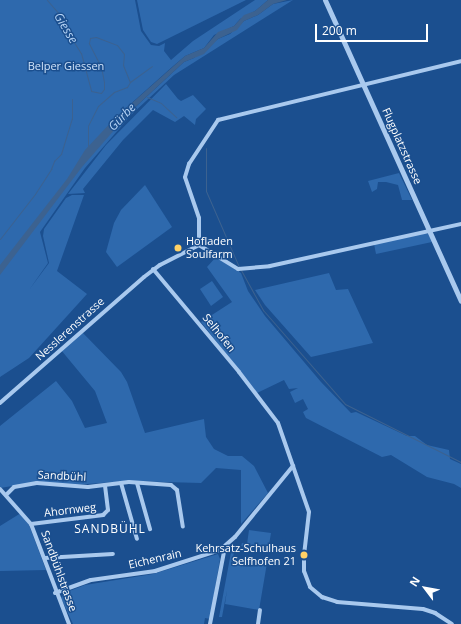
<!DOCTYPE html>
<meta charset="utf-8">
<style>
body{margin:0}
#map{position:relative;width:461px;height:624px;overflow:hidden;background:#1b4f8f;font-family:"Open Sans",sans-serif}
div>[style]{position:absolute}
.green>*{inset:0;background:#2e69ad}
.water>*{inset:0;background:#3c6290}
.stream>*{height:1px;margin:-0.5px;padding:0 0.5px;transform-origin:0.5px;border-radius:0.5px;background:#3c6290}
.minor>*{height:4px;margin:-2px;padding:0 2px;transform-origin:2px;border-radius:2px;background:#a9c9ee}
.tertiary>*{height:5px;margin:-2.5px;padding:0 2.5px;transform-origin:2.5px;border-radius:2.5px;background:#a9c9ee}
.dots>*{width:11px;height:11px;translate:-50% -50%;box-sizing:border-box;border:2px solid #1b4f8f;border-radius:50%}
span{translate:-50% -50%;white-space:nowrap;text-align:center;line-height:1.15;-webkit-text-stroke:3px #1b4f8f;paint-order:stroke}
.park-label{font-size:11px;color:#cfe3fa}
.street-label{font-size:11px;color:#fff}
.poi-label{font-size:11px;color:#fff}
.left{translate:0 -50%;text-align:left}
.right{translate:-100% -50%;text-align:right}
.water-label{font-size:12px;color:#b5d3f5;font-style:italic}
.neighbourhood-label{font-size:12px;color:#fff;letter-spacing:1px}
.north{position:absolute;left:405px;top:568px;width:40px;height:40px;-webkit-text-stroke:3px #1b4f8f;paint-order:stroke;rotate:302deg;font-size:11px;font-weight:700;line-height:16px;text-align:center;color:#fff}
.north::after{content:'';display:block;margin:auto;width:14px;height:18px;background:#fff;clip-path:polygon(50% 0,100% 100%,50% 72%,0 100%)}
.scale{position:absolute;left:315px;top:24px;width:113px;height:18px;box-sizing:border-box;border:2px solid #fff;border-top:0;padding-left:5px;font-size:12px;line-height:14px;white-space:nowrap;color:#fff;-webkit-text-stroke:3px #1b4f8f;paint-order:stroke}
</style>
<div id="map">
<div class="green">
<i style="clip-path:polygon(0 0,135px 0,141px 31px,151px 45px,159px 46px,165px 43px,164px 51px,171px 60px,193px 41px,255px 0,268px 0,255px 11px,240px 19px,234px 26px,214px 35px,204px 48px,185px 56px,172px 67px,126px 108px,128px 114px,184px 62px,194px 58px,218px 39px,230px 34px,244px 21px,258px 15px,273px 4px,293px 0,174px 75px,132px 114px,85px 168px,40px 232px,48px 263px,29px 290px,49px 263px,43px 236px,44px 229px,66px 198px,72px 195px,84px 195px,57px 271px,87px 294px,29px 358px,0 377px)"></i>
<i style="clip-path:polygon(137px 0,246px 0,157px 44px,151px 42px,143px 30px)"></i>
<i style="clip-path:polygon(166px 84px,178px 99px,181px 101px,193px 95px,206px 109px,196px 119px,195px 125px,184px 116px,175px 122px,153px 110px,123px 140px,83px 189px,85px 193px,68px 194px,106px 145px)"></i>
<i style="clip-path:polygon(399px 173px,412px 200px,402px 200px,398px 185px,386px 182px,378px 182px,377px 189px,372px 192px,368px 181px)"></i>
<i style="clip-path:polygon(145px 185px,172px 227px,117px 267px,106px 252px,114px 223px,121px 210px)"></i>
<i style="clip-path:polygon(425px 233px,429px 234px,432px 242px,376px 254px,374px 244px)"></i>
<i style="clip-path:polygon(216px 257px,241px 273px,248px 291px,265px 316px,321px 382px,351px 413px,356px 412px,407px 436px,415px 436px,427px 445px,449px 450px,450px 459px,461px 464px,461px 488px,454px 484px,427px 477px,391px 455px,382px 457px,306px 418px,303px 412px,308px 409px,303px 399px,295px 403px,290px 392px,298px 388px,289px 389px,284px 380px,257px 393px,201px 322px,232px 302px,207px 267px)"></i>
<i style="clip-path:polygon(329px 273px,336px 290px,348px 289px,373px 343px,311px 357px,265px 305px,255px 290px)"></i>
<i style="clip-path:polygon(212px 281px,223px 297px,211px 306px,200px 289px)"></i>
<i style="clip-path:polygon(82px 332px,121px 372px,127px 382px,145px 433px,204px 419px,206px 437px,214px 449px,228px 456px,242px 456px,254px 466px,268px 493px,241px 524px,241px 470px,216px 468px,201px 483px,128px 481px,74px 485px,37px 482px,0 488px,0 426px,56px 381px,72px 401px,85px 428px,107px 423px,95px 391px,61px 350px)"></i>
<i style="clip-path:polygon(21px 513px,28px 522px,46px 570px,0 571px,0 526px)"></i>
<i style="clip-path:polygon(249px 530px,271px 533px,268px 551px,241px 546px,242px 543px,247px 544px)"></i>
<i style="clip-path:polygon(232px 547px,235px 548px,233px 557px,267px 563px,259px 610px,225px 604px,227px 590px,222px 617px,219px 617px)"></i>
<i style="clip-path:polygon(218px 554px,220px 559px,210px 619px,205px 618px,204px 624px,73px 624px,61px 598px,64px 593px,85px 585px,153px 574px)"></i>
</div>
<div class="water">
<i style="clip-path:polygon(268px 0,287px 0,273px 4px,258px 15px,244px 21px,237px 30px,218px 39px,204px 54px,184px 62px,130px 112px,82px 167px,0 275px,0 265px,67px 179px,85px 150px,115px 118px,185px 56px,204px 48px,218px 32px,234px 26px,244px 15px,255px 11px)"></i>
</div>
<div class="stream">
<i style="left:47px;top:0;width:28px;rotate:49deg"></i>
<i style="left:65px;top:21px;width:10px;rotate:79deg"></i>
<i style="left:67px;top:31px;width:26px;rotate:58deg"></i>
<i style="left:81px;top:53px;width:39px;rotate:75deg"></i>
<i style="left:91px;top:91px;width:10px;rotate:11deg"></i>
<i style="left:101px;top:93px;width:5px;rotate:-53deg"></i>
<i style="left:104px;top:89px;width:7px;rotate:-90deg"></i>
<i style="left:104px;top:82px;width:15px;rotate:-101deg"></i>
<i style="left:101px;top:67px;width:27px;rotate:-117deg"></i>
<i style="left:89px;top:43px;width:5px;rotate:-79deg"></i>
<i style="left:90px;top:38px;width:6px;rotate:-9deg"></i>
<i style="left:96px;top:37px;width:22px;rotate:21deg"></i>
<i style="left:117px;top:45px;width:11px;rotate:52deg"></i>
<i style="left:124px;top:54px;width:11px;rotate:95deg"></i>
<i style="left:123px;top:65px;width:18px;rotate:68deg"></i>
<i style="left:130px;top:82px;width:6px;rotate:121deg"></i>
<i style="left:127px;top:87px;width:14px;rotate:159deg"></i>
<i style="left:114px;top:92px;width:21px;rotate:139deg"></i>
<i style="left:98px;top:106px;width:22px;rotate:117deg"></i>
<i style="left:88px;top:126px;width:22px;rotate:90deg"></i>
<i style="left:130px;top:82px;width:27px;rotate:-36deg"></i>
<i style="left:147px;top:97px;width:15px;rotate:23deg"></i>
<i style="left:161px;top:103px;width:21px;rotate:43deg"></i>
<i style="left:206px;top:148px;width:43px;rotate:90deg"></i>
<i style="left:206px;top:191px;width:83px;rotate:66.5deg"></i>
<i style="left:0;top:239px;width:57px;rotate:-52.1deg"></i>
<i style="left:35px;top:194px;width:30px;rotate:-57deg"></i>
<i style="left:51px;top:169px;width:9px;rotate:-69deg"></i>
<i style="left:54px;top:161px;width:10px;rotate:-45deg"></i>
<i style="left:61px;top:154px;width:37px;rotate:-73deg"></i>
<i style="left:72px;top:119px;width:20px;rotate:-90deg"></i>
<i style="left:241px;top:270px;width:46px;rotate:61.2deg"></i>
<i style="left:263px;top:310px;width:125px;rotate:48.9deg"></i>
<i style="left:345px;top:404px;width:130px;rotate:26.6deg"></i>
</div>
<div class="minor">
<i style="left:199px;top:245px;width:27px;rotate:-90deg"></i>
<i style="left:199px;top:218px;width:43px;rotate:-108.9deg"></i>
<i style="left:185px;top:177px;width:14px;rotate:-73deg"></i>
<i style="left:189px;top:164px;width:53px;rotate:-56.6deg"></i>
<i style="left:218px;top:120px;width:250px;rotate:-13.6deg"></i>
<i style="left:199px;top:245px;width:46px;rotate:31.6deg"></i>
<i style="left:238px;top:269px;width:32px;rotate:-5deg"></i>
<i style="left:270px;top:266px;width:196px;rotate:-12.4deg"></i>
<i style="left:153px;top:269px;width:134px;rotate:50.1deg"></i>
<i style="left:239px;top:372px;width:64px;rotate:52.6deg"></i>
<i style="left:278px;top:423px;width:94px;rotate:70.8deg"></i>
<i style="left:309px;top:512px;width:43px;rotate:96.6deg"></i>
<i style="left:304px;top:555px;width:16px;rotate:90deg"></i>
<i style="left:304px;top:571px;width:17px;rotate:69deg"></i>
<i style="left:310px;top:587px;width:16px;rotate:40deg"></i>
<i style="left:322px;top:597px;width:16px;rotate:18deg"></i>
<i style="left:337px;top:602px;width:86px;rotate:4.7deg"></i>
<i style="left:423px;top:609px;width:13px;rotate:18deg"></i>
<i style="left:435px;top:613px;width:20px;rotate:33deg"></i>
<i style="left:0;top:403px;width:191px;rotate:-41.2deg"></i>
<i style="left:144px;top:277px;width:20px;rotate:-37deg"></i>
<i style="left:160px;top:265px;width:44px;rotate:-27.1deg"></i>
<i style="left:121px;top:483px;width:58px;rotate:74.1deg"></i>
<i style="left:137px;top:483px;width:48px;rotate:74.2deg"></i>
<i style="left:0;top:489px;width:47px;rotate:48.5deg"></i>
<i style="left:31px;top:524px;width:107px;rotate:69.2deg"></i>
<i style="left:6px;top:495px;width:11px;rotate:-45deg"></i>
<i style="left:14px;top:487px;width:23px;rotate:-10deg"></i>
<i style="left:37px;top:483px;width:51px;rotate:4.5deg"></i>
<i style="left:88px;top:487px;width:41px;rotate:-7deg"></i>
<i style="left:129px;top:482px;width:42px;rotate:4.1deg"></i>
<i style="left:171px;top:485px;width:8px;rotate:40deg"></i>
<i style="left:177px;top:490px;width:37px;rotate:81deg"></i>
<i style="left:31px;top:524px;width:73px;rotate:-7.1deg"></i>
<i style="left:103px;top:515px;width:7px;rotate:-45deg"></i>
<i style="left:108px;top:510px;width:24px;rotate:-97deg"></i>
<i style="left:45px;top:558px;width:68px;rotate:-3.4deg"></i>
<i style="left:55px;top:593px;width:38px;rotate:-20deg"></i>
<i style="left:91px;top:580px;width:65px;rotate:-8deg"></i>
<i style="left:155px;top:571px;width:68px;rotate:-17.9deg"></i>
<i style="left:220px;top:550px;width:20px;rotate:-41deg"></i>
<i style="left:235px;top:537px;width:92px;rotate:-50.8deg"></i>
<i style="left:210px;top:624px;width:78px;rotate:-79deg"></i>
<i style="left:258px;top:624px;width:14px;rotate:-82deg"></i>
</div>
<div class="tertiary">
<i style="left:325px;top:0;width:330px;rotate:65.7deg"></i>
</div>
<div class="dots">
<i style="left:178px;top:248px;background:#ffd166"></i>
<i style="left:304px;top:555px;background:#ffd166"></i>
</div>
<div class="park-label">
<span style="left:66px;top:66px">Belper Giessen</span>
</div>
<div class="street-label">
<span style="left:402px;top:146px;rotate:66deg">Flugplatzstrasse</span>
<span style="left:70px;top:329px;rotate:-42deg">Nesslerenstrasse</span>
<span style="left:219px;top:333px;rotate:51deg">Selhofen</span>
<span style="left:62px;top:476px;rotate:3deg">Sandbühl</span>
<span style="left:70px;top:510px;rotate:-7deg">Ahornweg</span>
<span style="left:155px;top:559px;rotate:-13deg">Eichenrain</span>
<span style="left:59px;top:571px;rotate:70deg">Sandbühlstrasse</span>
</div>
<div class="poi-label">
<span class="left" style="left:186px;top:248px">Hofladen<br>Soulfarm</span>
<span class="right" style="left:296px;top:555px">Kehrsatz-Schulhaus<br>Selfhofen 21</span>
</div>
<div class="water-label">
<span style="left:66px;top:28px;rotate:59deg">Giesse</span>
<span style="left:122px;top:117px;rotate:-46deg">Gürbe</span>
</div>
<div class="neighbourhood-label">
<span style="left:110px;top:529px">SANDBÜHL</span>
</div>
<div class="north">N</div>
<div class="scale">200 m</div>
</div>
